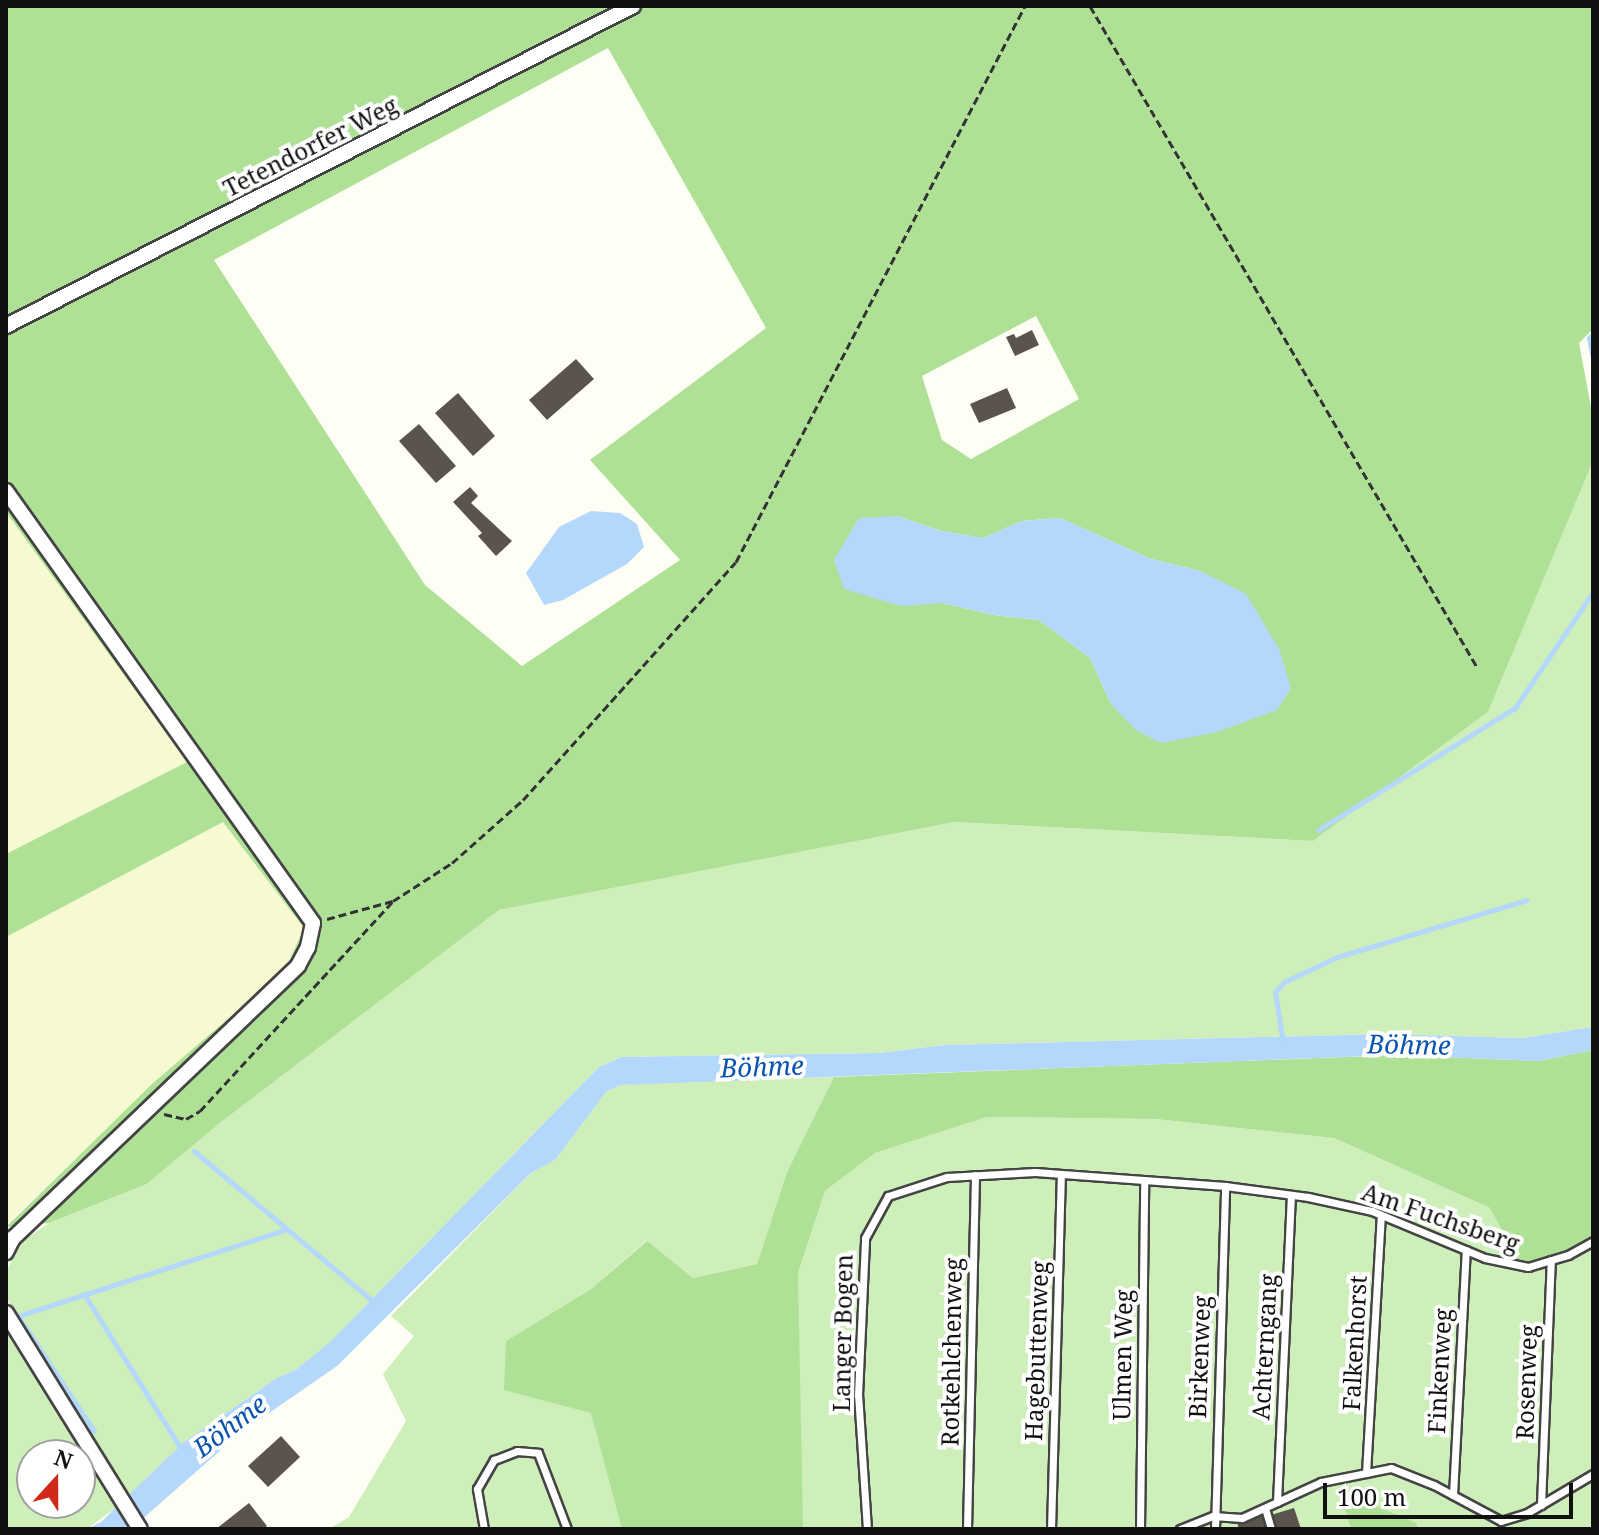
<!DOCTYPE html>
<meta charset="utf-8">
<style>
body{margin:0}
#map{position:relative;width:1599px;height:1535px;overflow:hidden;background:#fffef5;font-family:"Noto Serif",serif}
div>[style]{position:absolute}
.farmland>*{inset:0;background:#f7f9d1}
.green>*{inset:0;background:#ceefb9}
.forest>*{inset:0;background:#aee196}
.water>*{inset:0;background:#b4d7fc}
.stream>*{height:5px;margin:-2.5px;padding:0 2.5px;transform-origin:2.5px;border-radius:2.5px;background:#b4d7fc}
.building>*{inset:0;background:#5b544c}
.path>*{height:3px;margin-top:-1.5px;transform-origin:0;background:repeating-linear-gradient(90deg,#333 0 8px,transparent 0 12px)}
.roads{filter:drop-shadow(2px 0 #444) drop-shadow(-2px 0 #444) drop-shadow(0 2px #444) drop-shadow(0 -2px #444)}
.lane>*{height:7px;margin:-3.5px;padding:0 3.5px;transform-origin:3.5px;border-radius:3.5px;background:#fff}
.street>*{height:14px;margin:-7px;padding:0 7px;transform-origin:7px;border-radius:7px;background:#fff}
span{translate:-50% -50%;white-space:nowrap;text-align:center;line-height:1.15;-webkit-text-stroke:8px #fff;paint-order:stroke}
.street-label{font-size:24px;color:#111}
.water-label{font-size:26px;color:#0b53b1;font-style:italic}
.frame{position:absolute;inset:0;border:8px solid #111;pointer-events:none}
.north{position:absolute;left:16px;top:1439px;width:80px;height:80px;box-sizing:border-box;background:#fff;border:2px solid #a0a0a0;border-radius:50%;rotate:21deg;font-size:22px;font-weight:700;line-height:32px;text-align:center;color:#111}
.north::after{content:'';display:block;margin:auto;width:28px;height:36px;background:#d12919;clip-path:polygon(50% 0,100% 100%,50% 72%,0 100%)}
.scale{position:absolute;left:1323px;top:1483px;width:250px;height:36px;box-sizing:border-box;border:4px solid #111;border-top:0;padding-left:10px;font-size:24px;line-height:28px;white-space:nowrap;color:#111;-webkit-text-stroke:6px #fff;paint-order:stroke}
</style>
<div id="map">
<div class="farmland">
<i style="clip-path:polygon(6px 512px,187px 762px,6px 854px)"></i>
<i style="clip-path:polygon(223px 822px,304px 928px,285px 970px,153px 1083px,6px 1225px,6px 937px)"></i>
</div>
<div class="green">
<i style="clip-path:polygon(1593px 461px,1593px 1027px,1522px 1038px,1387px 1034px,944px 1045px,879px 1053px,620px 1057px,599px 1067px,330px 1342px,297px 1369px,277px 1378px,184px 1442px,129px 1496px,6px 1297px,8px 1268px,21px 1242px,49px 1223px,147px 1184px,220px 1123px,499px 910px,955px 822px,1313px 841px,1488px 712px)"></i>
<i style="clip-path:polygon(834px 1077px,787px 1172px,757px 1264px,693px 1278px,646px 1241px,591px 1289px,506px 1341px,798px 1273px,825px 1191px,875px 1153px,987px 1117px,1155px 1119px,1334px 1138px,1490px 1208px,1593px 1163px,1593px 1529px,329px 1529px,349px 1517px,406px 1421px,383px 1374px,414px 1336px,391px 1316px,531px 1173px,555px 1160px,606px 1092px,620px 1085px,689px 1080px)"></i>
<i style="clip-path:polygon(evenodd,6px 1332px,117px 1507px,87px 1529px,6px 1529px,6px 1332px,32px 1455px,80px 1455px,80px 1503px,32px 1503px,32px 1455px)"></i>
</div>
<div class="forest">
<i style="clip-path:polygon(evenodd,6px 6px,1593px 6px,1593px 329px,1579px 343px,1593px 418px,1593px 461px,1488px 712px,1313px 841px,955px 822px,499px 910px,220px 1123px,147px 1184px,49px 1223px,6px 1227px,153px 1083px,285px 970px,304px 928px,223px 822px,6px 937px,6px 854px,187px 762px,6px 512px,6px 6px,608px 48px,766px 328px,590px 460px,680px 560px,522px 666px,425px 585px,214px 260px,608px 48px,6px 6px,1036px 316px,1079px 399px,971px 459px,942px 440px,922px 376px,1036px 316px,6px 6px,897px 516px,941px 531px,983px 538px,1022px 521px,1060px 518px,1151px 559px,1200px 571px,1111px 704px,1090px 658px,1039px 620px,994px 615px,943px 603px,897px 516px)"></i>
<i style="clip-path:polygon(1593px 1050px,1593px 1241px,1568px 1255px,1528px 1267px,1511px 1264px,1504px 1234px,1490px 1208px,1334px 1138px,1155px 1119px,987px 1117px,875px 1153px,825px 1191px,798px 1273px,803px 1529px,622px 1529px,591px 1413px,504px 1390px,506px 1341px,591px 1289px,647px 1241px,693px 1278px,757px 1264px,787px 1172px,834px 1077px,1395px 1055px,1538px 1061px)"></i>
<i style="clip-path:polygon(1344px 1505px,1376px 1506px,1416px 1523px,1418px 1529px,1351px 1529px)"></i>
</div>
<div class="water">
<i style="clip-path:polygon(591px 511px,620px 513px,637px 524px,644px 547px,627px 564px,563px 600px,544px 605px,526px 573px,559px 527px)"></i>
<i style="clip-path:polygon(897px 516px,941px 531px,983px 538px,1022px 521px,1060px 518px,1151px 559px,1200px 571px,1246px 594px,1279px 649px,1291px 688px,1277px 710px,1217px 732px,1161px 743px,1136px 730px,1111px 704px,1090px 658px,1039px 620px,994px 615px,943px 603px,901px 606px,844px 589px,834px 560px,859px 518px)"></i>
<i style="clip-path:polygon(1593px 1027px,1593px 1050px,1538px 1061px,1395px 1055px,620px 1085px,606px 1092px,555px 1160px,531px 1173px,337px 1366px,239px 1434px,131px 1529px,87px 1529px,101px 1522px,184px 1442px,277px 1378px,297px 1369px,330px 1342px,599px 1067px,621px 1057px,879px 1053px,944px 1045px,1387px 1034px,1522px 1038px)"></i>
</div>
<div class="stream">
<i style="left:1593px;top:334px;width:6px;rotate:135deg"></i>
<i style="left:1589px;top:338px;width:20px;rotate:79deg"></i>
<i style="left:1318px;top:830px;width:232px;rotate:-31.8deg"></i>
<i style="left:1515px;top:708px;width:140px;rotate:-56.1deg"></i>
<i style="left:1283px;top:1043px;width:52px;rotate:-98.9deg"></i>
<i style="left:1275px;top:992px;width:13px;rotate:-48deg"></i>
<i style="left:1284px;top:982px;width:59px;rotate:-25.3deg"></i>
<i style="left:1337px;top:957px;width:198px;rotate:-16.7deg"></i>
<i style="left:194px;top:1151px;width:235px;rotate:40deg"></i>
<i style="left:84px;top:1294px;width:186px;rotate:57.9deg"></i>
<i style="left:94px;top:1431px;width:138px;rotate:-123.5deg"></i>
<i style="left:18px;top:1316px;width:281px;rotate:-17.9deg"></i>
</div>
<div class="building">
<i style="clip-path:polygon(1032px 330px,1039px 345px,1015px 356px,1006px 337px,1014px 334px,1016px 338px)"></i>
<i style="clip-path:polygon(576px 359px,594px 379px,547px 420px,529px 400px)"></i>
<i style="clip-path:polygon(1007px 388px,1016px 408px,979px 423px,970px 404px)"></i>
<i style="clip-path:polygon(458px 393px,495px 436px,473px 456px,435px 413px)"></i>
<i style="clip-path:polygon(419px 424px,456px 466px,436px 483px,399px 441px)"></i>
<i style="clip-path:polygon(470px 487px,478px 496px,471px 503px,512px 541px,496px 556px,478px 536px,482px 533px,453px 502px)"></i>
<i style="clip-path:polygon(281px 1436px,300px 1457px,268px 1487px,248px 1466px)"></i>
<i style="clip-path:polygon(249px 1503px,267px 1526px,263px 1529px,216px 1529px)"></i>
<i style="clip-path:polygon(1294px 1508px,1301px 1529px,1275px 1529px,1271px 1515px)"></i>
<i style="clip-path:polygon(1262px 1512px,1267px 1529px,1239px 1529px,1236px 1519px)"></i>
</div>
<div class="path">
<i style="left:1090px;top:6px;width:766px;rotate:59.65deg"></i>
<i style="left:327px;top:919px;width:68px;rotate:-15.3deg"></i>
<i style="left:164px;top:1114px;width:23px;rotate:13deg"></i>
<i style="left:186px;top:1119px;width:16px;rotate:-30deg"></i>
<i style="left:200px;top:1111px;width:285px;rotate:-47.4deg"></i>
<i style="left:393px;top:901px;width:70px;rotate:-32.8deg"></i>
<i style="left:452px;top:863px;width:95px;rotate:-41.6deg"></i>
<i style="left:523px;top:800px;width:319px;rotate:-48.2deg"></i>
<i style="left:736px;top:562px;width:627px;rotate:-62.54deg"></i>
</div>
<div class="roads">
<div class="lane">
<i style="left:1366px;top:1473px;width:258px;rotate:-86.7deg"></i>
<i style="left:1453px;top:1495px;width:245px;rotate:-87deg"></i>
<i style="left:1277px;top:1502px;width:307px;rotate:-87.4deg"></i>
<i style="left:1541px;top:1505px;width:245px;rotate:-87.7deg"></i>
<i style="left:1265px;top:1508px;width:22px;rotate:74deg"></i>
<i style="left:484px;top:1529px;width:41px;rotate:-99.9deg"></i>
<i style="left:477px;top:1489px;width:34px;rotate:-60deg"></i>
<i style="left:494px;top:1460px;width:25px;rotate:-21deg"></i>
<i style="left:517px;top:1451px;width:21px;rotate:5deg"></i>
<i style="left:538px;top:1453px;width:81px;rotate:69.1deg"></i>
<i style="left:867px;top:1529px;width:134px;rotate:-93.8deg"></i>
<i style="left:858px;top:1395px;width:157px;rotate:-87.4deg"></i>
<i style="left:865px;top:1238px;width:48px;rotate:-61.3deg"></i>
<i style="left:888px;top:1196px;width:62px;rotate:-17.9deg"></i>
<i style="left:947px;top:1177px;width:88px;rotate:-3.3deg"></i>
<i style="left:1035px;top:1172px;width:191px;rotate:4.2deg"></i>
<i style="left:1225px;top:1186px;width:84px;rotate:7.5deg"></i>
<i style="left:1308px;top:1197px;width:66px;rotate:12.3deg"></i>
<i style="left:1372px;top:1211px;width:122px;rotate:22.6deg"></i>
<i style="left:1485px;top:1258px;width:44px;rotate:11.8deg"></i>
<i style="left:1528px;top:1267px;width:42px;rotate:-16.7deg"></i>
<i style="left:1568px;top:1255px;width:29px;rotate:-29deg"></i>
<i style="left:967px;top:1529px;width:354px;rotate:-88.7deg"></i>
<i style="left:1051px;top:1529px;width:355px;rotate:-88.4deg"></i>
<i style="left:1140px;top:1529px;width:349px;rotate:-89.3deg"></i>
<i style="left:1180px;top:1529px;width:35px;rotate:-22deg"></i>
<i style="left:1213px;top:1516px;width:29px;rotate:4deg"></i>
<i style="left:1242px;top:1518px;width:87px;rotate:-24.5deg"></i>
<i style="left:1321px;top:1482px;width:71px;rotate:-11.3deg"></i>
<i style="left:1391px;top:1468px;width:46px;rotate:21.6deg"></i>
<i style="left:1434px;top:1485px;width:76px;rotate:28.2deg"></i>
<i style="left:1501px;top:1521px;width:27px;rotate:-17deg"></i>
<i style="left:1527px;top:1513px;width:77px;rotate:-30.6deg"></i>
<i style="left:1215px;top:1529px;width:343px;rotate:-88.3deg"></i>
</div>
<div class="street">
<i style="left:6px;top:326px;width:704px;rotate:-27.04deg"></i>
<i style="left:6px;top:491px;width:530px;rotate:54.6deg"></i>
<i style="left:313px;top:923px;width:25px;rotate:102deg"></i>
<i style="left:308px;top:947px;width:21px;rotate:118deg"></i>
<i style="left:298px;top:966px;width:394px;rotate:136.3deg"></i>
<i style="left:13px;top:1238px;width:16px;rotate:117deg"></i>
<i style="left:6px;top:1313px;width:254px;rotate:58.2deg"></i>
</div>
</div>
<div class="street-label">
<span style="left:310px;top:146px;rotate:-27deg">Tetendorfer Weg</span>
<span style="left:1441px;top:1217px;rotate:19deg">Am Fuchsberg</span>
<span style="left:842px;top:1333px;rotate:-89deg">Langer Bogen</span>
<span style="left:1354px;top:1343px;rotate:-87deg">Falkenhorst</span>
<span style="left:1264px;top:1347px;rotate:-87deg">Achterngang</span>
<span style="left:1036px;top:1351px;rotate:-88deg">Hagebuttenweg</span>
<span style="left:951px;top:1352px;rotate:-89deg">Rotkehlchenweg</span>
<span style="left:1122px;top:1355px;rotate:-89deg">Ulmen Weg</span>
<span style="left:1199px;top:1357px;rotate:-88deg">Birkenweg</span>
<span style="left:1439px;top:1371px;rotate:-87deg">Finkenweg</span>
<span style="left:1526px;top:1382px;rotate:-88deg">Rosenweg</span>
</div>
<div class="water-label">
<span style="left:1409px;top:1045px;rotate:1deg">Böhme</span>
<span style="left:762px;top:1067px;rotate:-2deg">Böhme</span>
<span style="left:230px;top:1426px;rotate:-37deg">Böhme</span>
</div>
<div class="frame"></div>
<div class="north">N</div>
<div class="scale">100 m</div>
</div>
